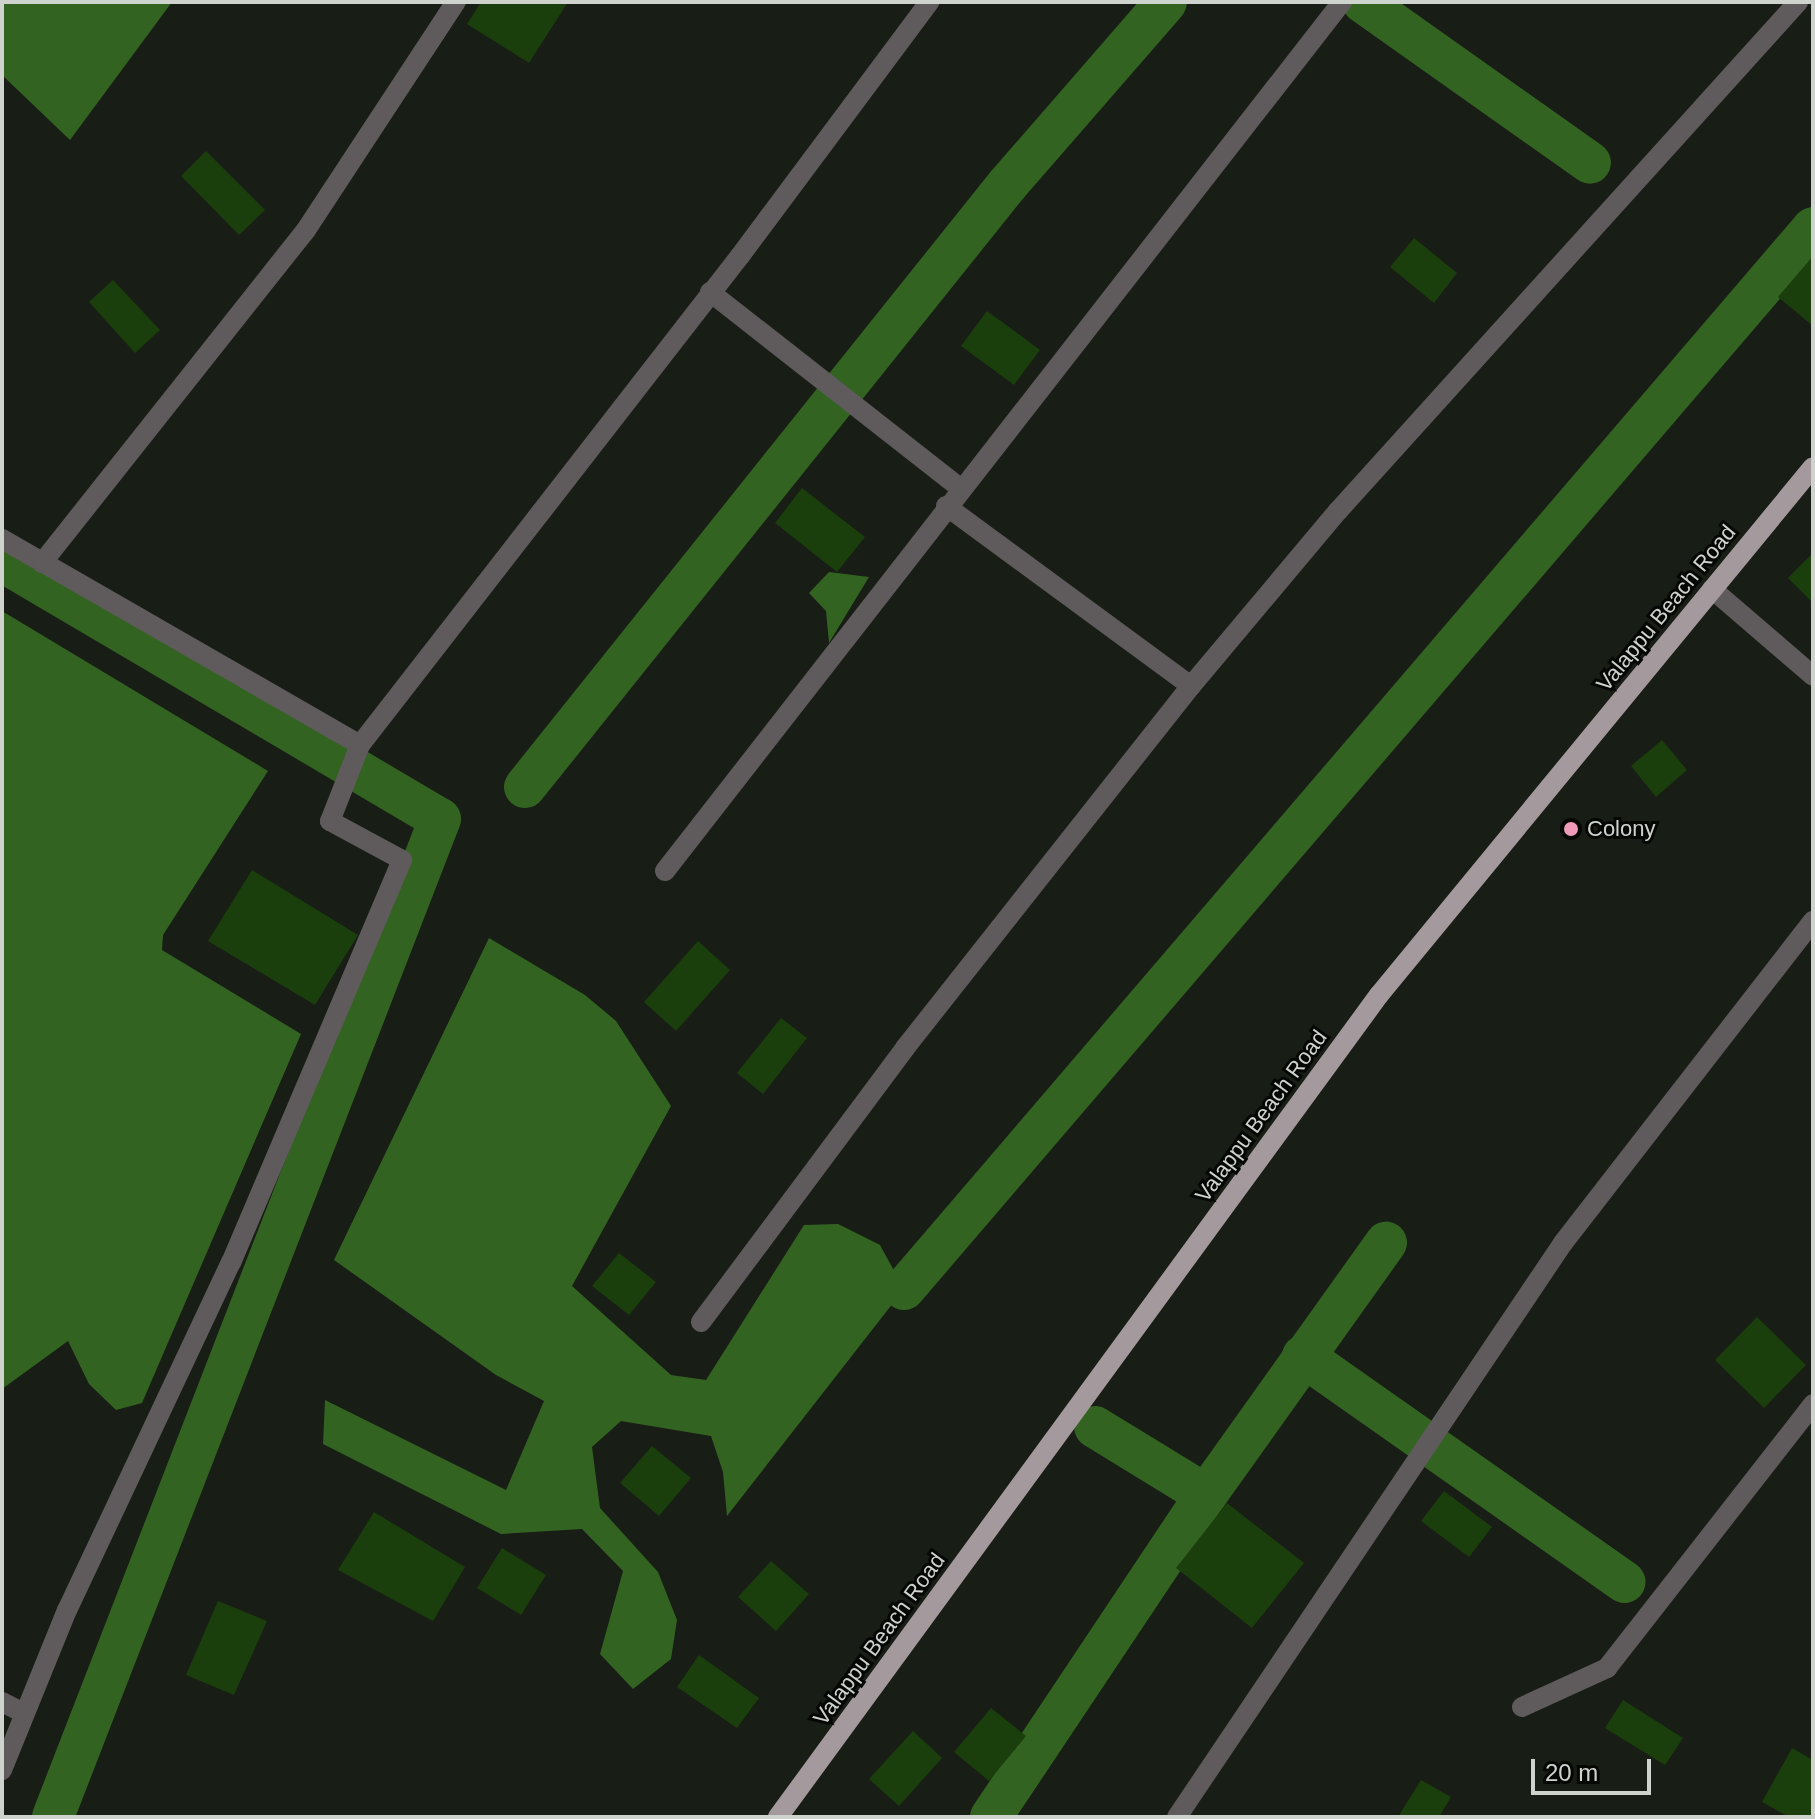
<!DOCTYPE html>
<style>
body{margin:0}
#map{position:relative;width:1815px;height:1819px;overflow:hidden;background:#181d16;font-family:Helvetica,sans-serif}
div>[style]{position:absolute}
.water>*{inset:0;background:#336321}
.canal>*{height:42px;margin:-21px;padding:0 21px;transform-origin:21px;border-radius:21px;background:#336321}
.building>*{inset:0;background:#1b3f0c}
.minor>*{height:20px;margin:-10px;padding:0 10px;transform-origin:10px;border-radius:10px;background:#5f5a5b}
.major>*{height:20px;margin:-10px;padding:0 10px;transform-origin:10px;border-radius:10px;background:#a4999c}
.dots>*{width:22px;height:22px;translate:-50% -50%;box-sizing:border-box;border:4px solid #050705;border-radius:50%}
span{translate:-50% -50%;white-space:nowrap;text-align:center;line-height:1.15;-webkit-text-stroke:6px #050705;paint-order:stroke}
.street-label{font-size:22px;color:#cfd3ce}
.poi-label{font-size:22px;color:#cfd3ce}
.left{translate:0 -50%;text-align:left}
.frame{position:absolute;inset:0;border:4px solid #cfd3ce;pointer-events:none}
.scale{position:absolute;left:1531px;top:1759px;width:120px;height:36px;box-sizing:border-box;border:4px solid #cfd3ce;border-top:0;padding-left:10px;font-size:24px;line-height:28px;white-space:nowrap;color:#cfd3ce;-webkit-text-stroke:6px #050705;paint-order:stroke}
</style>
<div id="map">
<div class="water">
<i style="clip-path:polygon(2px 2px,172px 2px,70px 140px,2px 75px)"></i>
<i style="clip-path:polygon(829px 572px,869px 577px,829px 643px,826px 611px,809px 593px)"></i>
<i style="clip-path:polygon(2px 611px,268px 771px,163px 935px,162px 950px,301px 1034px,142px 1403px,116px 1410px,89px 1384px,68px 1341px,2px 1389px)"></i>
<i style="clip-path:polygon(489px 938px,585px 995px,616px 1021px,671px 1106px,572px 1286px,671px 1375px,706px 1380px,804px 1225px,838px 1224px,880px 1245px,904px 1289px,727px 1516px,723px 1472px,711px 1436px,621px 1421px,592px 1447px,600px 1508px,658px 1572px,677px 1620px,671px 1659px,633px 1689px,600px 1654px,623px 1571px,582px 1529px,501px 1534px,323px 1444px,325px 1400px,506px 1490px,544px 1401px,496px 1375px,334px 1260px)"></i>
</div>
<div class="canal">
<i style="left:1363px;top:2px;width:278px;rotate:35.3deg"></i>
<i style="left:2px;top:561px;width:508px;rotate:30.5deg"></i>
<i style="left:440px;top:819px;width:1070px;rotate:111.2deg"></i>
<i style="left:525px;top:787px;width:771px;rotate:-51.32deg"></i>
<i style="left:1007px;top:185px;width:242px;rotate:-49deg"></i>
<i style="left:904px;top:1289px;width:1397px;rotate:-49.41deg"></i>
<i style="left:1303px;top:1356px;width:393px;rotate:35.1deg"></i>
<i style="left:1206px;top:1495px;width:310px;rotate:-54.5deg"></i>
<i style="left:991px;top:1817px;width:387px;rotate:-56.3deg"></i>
<i style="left:1206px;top:1495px;width:130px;rotate:-148.5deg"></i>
</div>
<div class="building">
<i style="clip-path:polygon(481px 2px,568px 2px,529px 63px,467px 24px)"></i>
<i style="clip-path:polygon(206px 151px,265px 210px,239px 235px,181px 176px)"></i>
<i style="clip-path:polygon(1414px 238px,1457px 273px,1434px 303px,1390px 267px)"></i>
<i style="clip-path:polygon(1813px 256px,1813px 326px,1778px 297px)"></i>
<i style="clip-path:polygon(113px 280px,160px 330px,135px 353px,89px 302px)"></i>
<i style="clip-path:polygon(987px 311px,1040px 350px,1014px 385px,961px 346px)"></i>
<i style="clip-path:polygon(802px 488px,865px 537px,837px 572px,775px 523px)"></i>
<i style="clip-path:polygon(1813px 553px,1813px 603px,1788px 578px)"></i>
<i style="clip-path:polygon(1662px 740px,1687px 770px,1656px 797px,1631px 766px)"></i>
<i style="clip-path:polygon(252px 870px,358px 935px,315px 1005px,208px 941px)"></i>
<i style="clip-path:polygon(698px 941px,730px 970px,676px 1031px,644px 1002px)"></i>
<i style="clip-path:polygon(781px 1018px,807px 1038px,763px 1094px,737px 1073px)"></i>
<i style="clip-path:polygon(619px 1253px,656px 1282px,629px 1315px,592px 1286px)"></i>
<i style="clip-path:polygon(1757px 1317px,1806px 1365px,1764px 1408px,1715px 1360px)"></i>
<i style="clip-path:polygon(652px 1446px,691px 1478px,659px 1516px,620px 1483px)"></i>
<i style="clip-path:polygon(1444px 1491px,1492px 1527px,1469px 1557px,1421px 1521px)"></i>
<i style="clip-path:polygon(1227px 1503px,1304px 1563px,1252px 1628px,1176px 1568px)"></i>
<i style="clip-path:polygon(374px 1512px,465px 1567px,433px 1621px,338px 1570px)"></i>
<i style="clip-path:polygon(502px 1548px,546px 1575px,521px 1615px,477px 1588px)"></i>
<i style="clip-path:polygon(771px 1561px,809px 1594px,776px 1631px,738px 1597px)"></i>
<i style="clip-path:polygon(218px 1601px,267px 1621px,234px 1695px,186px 1675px)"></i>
<i style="clip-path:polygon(699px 1655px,759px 1698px,737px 1728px,677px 1687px)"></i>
<i style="clip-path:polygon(1623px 1700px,1683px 1738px,1665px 1765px,1605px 1728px)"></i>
<i style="clip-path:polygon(991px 1708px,1026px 1736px,989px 1781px,954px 1752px)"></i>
<i style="clip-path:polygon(913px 1731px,942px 1758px,899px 1806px,869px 1779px)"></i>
<i style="clip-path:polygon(1792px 1748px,1813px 1760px,1813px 1817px,1789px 1817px,1762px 1802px)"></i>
<i style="clip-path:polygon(1421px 1780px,1451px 1797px,1439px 1817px,1398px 1817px)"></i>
</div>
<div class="minor">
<i style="left:710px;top:292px;width:318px;rotate:38.1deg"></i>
<i style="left:946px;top:506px;width:304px;rotate:36.3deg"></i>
<i style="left:2px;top:539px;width:413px;rotate:29.9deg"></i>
<i style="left:360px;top:745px;width:82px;rotate:111.5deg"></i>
<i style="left:330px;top:821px;width:82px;rotate:28.4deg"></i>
<i style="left:402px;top:860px;width:437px;rotate:113deg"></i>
<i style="left:231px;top:1262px;width:385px;rotate:115.2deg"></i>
<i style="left:67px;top:1610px;width:173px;rotate:112.1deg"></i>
<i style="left:42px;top:563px;width:425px;rotate:-51.6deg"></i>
<i style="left:306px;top:230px;width:273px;rotate:-56.7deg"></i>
<i style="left:1712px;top:589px;width:133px;rotate:40.7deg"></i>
<i style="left:360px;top:745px;width:619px;rotate:-52.15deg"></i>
<i style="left:740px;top:256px;width:317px;rotate:-53.3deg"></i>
<i style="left:665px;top:871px;width:1102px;rotate:-52.08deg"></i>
<i style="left:701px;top:1322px;width:342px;rotate:-53.3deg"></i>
<i style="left:905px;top:1048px;width:461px;rotate:-51.7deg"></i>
<i style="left:1191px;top:686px;width:229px;rotate:-50deg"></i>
<i style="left:1338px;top:511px;width:686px;rotate:-47.89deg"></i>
<i style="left:2px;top:1702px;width:25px;rotate:27deg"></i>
<i style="left:1522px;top:1707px;width:94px;rotate:-24.6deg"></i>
<i style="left:1607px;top:1668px;width:335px;rotate:-52deg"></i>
<i style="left:1177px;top:1817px;width:692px;rotate:-56.08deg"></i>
<i style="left:1563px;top:1243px;width:408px;rotate:-52.2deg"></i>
</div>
<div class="major">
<i style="left:778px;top:1817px;width:1018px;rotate:-53.83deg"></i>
<i style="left:1379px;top:995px;width:683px;rotate:-50.58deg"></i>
</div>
<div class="dots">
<i style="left:1571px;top:829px;background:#ef9ab8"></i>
</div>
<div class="street-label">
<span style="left:1666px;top:608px;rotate:-51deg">Valappu Beach Road</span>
<span style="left:1261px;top:1116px;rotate:-54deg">Valappu Beach Road</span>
<span style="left:879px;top:1639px;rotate:-54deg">Valappu Beach Road</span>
</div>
<div class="poi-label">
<span class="left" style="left:1587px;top:829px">Colony</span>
</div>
<div class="frame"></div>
<div class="scale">20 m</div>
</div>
